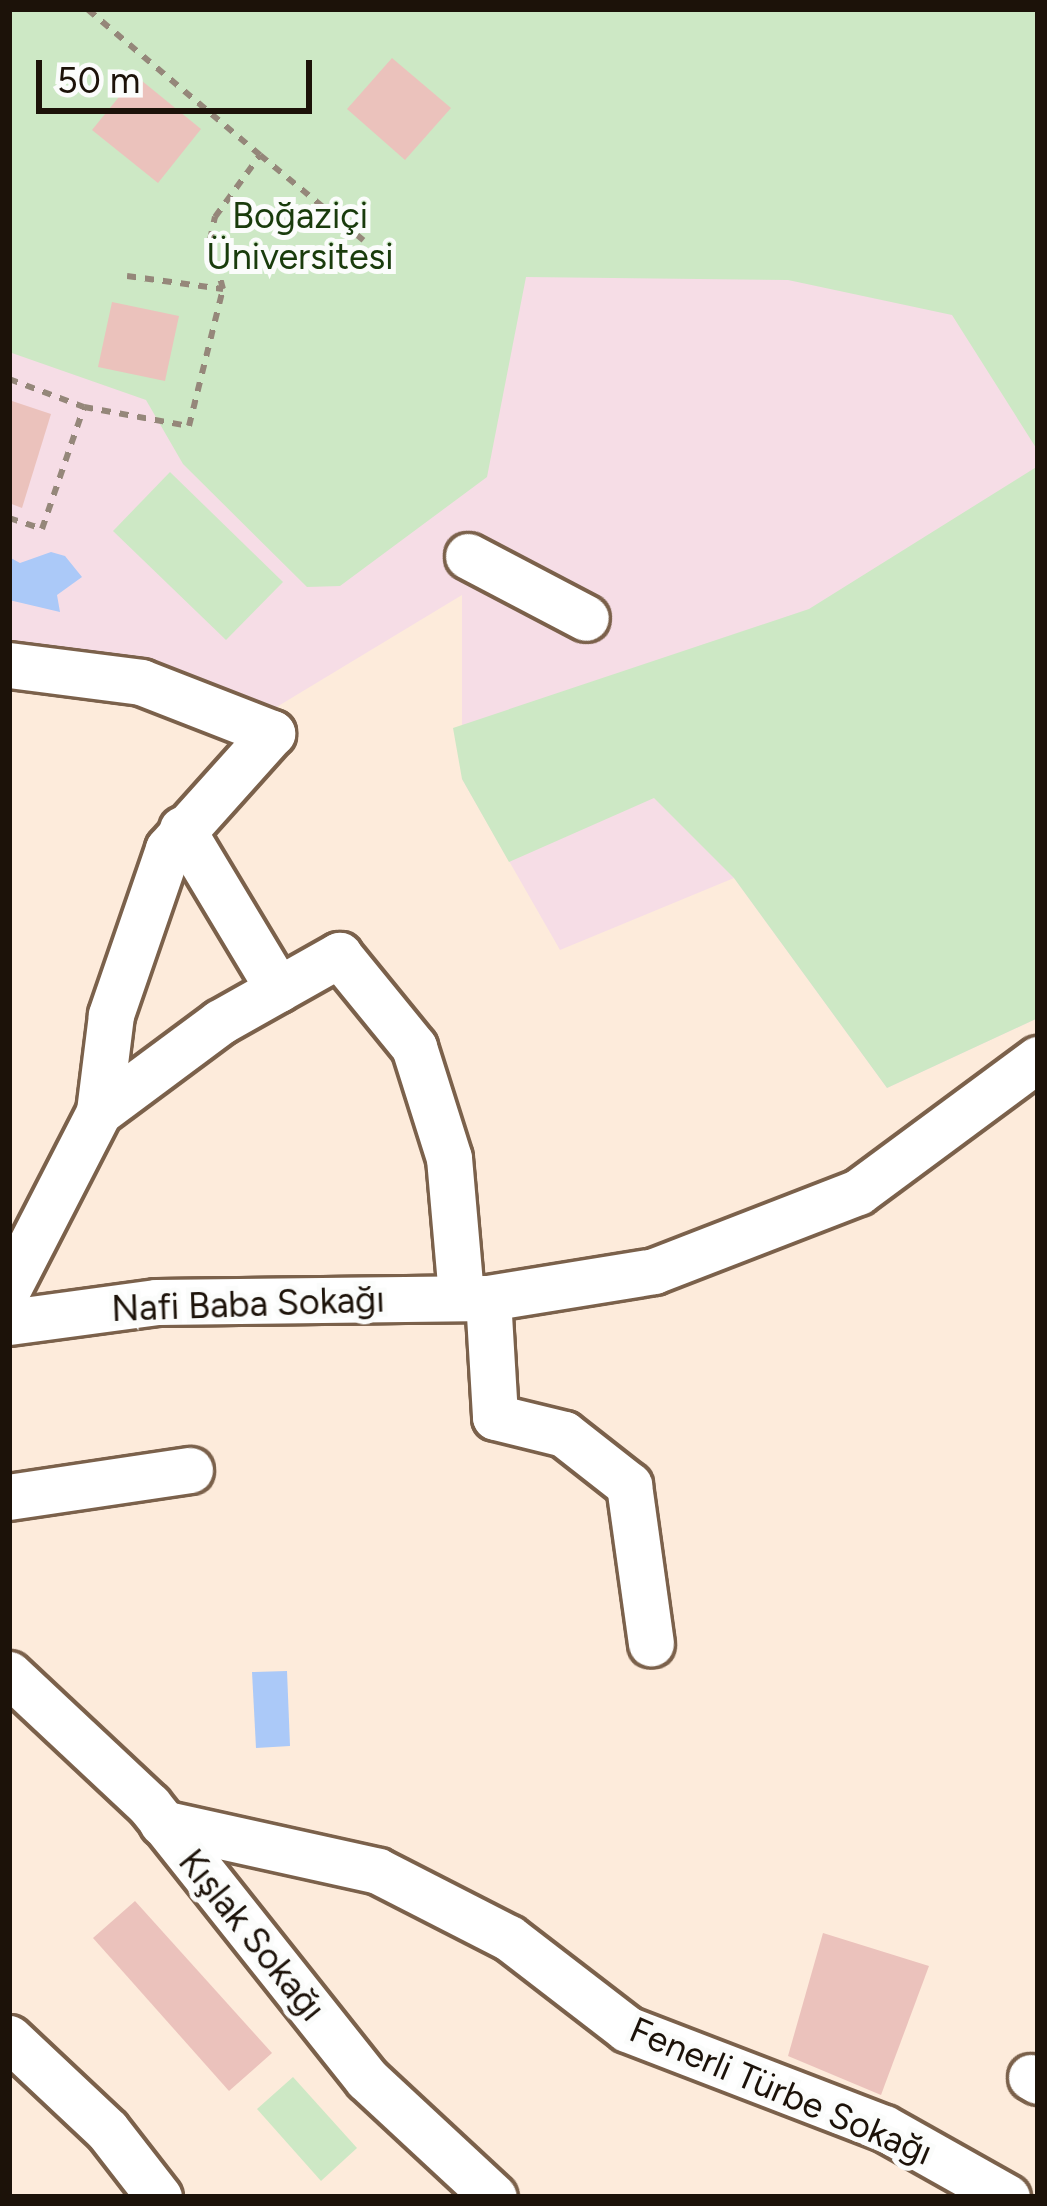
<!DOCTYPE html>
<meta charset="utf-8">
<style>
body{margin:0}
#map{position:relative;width:1047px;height:2206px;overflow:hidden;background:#fdebdb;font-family:Figtree,sans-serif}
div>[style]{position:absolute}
.education>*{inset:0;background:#f6dde6}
.green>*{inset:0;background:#cde8c5}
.water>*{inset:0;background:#abc9f8}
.building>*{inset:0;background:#ebc2bc}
.path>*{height:6px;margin-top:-3px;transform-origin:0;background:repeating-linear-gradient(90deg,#95877a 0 9px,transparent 0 18px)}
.roads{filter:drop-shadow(3px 0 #7b614b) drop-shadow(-3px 0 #7b614b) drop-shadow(0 3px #7b614b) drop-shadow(0 -3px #7b614b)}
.minor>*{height:45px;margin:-22.5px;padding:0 22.5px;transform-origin:22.5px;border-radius:22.5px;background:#fff}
span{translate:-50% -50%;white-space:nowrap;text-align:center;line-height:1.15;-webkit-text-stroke:10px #fbfcfb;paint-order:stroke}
.park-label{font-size:36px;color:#193b0c}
.street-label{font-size:36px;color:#1c1209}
.frame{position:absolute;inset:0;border:12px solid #1c1209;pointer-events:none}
.scale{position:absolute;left:36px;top:60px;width:276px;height:54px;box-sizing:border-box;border:6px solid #1c1209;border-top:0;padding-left:15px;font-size:36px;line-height:42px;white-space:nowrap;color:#1c1209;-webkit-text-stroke:9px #fbfcfb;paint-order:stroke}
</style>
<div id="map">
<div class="education">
<i style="clip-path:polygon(9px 9px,1038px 9px,1038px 1018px,887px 1088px,734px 878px,560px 950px,462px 779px,462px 595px,270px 711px,9px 651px)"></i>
</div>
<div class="green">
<i style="clip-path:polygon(9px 9px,1038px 9px,1038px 451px,952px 315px,788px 280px,526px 277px,487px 477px,340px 586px,307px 587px,183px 464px,146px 400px,9px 352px)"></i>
<i style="clip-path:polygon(1038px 466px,1038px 1018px,887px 1088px,734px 878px,654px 798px,509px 862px,462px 779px,453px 728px,809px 609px)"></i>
<i style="clip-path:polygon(170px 472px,283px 582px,226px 640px,113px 531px)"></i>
<i style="clip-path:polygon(293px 2077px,357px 2148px,321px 2181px,257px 2109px)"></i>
</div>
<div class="water">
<i style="clip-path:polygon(51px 552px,65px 556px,82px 577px,57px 595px,60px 612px,9px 600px,9px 557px,20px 563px)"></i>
<i style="clip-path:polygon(287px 1671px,290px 1746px,256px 1748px,252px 1672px)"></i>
</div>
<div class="building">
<i style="clip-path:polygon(392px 58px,451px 108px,405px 160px,347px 109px)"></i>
<i style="clip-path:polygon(136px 76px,201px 129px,158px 183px,92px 130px)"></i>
<i style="clip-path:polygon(112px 302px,179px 316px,165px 381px,98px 367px)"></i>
<i style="clip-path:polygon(9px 400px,51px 414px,22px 508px,9px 503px)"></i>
<i style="clip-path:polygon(135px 1901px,272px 2053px,229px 2091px,93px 1938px)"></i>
<i style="clip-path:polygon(823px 1933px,929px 1966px,881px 2095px,788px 2056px)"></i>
</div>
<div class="path">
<i style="left:260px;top:155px;width:134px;rotate:39.5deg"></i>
<i style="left:127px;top:276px;width:97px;rotate:7.7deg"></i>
<i style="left:9px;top:379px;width:80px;rotate:20.5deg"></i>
<i style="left:84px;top:407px;width:107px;rotate:10.3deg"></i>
<i style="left:189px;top:426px;width:141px;rotate:-76.1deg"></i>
<i style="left:223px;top:289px;width:51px;rotate:-104.9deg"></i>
<i style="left:210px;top:240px;width:24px;rotate:-78deg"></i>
<i style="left:215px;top:217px;width:77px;rotate:-54deg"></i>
<i style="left:260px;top:155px;width:226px;rotate:-139.8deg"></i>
<i style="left:9px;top:518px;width:35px;rotate:18deg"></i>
<i style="left:42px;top:529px;width:129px;rotate:-71deg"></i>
</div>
<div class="roads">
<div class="minor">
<i style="left:468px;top:556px;width:133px;rotate:27.7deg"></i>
<i style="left:9px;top:665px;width:133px;rotate:7.3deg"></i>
<i style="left:141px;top:682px;width:141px;rotate:21.3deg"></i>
<i style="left:272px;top:733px;width:156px;rotate:131.9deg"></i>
<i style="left:168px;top:849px;width:176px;rotate:109deg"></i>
<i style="left:111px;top:1015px;width:98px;rotate:97.1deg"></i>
<i style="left:182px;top:829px;width:187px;rotate:59deg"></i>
<i style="left:9px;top:1287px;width:197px;rotate:-62.8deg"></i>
<i style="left:99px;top:1112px;width:151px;rotate:-36.6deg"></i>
<i style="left:220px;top:1022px;width:137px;rotate:-29.4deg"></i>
<i style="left:339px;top:955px;width:119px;rotate:50.8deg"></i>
<i style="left:414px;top:1047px;width:116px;rotate:72.5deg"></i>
<i style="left:449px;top:1158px;width:139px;rotate:85deg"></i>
<i style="left:488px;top:1298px;width:119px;rotate:86.6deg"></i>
<i style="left:495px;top:1417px;width:71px;rotate:13.8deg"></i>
<i style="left:564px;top:1434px;width:83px;rotate:38.1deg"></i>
<i style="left:629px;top:1485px;width:160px;rotate:82.1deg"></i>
<i style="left:9px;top:1322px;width:148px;rotate:-7.7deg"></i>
<i style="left:156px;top:1302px;width:332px;rotate:-0.7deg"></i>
<i style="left:488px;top:1298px;width:168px;rotate:-9.2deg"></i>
<i style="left:654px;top:1271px;width:219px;rotate:-21.2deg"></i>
<i style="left:858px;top:1192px;width:224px;rotate:-36.5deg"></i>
<i style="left:9px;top:1497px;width:183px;rotate:-8.5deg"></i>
<i style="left:9px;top:1674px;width:192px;rotate:43.1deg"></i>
<i style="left:149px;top:1805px;width:350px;rotate:51.5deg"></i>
<i style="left:367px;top:2079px;width:173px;rotate:42.9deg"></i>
<i style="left:162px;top:1823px;width:221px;rotate:12.5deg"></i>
<i style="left:378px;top:1871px;width:147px;rotate:27.1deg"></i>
<i style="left:509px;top:1938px;width:149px;rotate:37.6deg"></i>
<i style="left:627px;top:2029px;width:275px;rotate:21.1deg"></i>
<i style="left:884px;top:2128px;width:141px;rotate:29.3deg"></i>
<i style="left:9px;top:2038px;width:134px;rotate:43.2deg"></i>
<i style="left:107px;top:2130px;width:85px;rotate:52.2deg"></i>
<i style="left:1031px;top:2077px;width:8px;rotate:30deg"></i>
</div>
</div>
<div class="park-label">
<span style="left:300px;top:236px">Boğaziçi<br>Üniversitesi</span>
</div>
<div class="street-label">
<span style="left:248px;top:1304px;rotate:-2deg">Nafi Baba Sokağı</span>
<span style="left:252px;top:1935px;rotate:51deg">Kışlak Sokağı</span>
<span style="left:781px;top:2091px;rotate:23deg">Fenerli Türbe Sokağı</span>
</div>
<div class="frame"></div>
<div class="scale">50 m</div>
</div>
